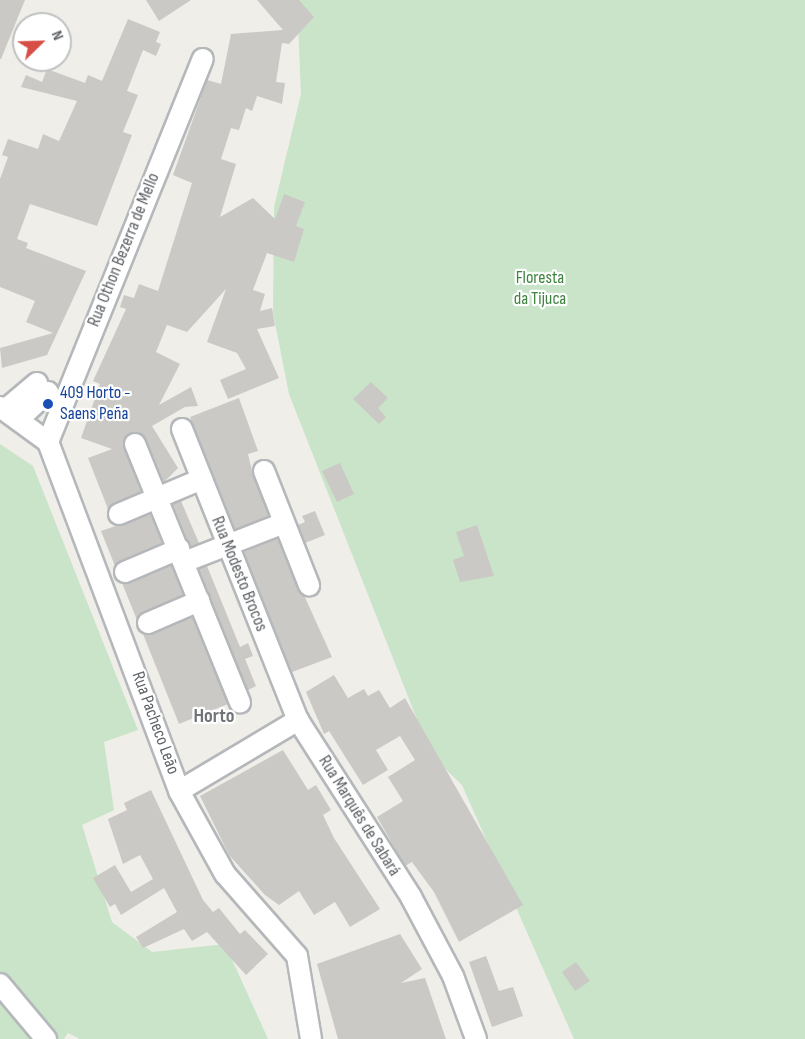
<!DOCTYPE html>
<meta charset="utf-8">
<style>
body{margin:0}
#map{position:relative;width:805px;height:1039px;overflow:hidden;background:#f0eee8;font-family:"Sofia Sans Condensed",sans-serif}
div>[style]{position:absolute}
.green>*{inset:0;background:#c9e4c8}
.building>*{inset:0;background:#cbc9c5}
.roads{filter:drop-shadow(2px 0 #b5b8bb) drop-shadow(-2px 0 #b5b8bb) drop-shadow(0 2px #b5b8bb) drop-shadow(0 -2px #b5b8bb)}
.minor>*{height:20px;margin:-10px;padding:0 10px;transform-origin:10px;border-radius:10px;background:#fff}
.dots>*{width:16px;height:16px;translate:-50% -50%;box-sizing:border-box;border:3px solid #fff;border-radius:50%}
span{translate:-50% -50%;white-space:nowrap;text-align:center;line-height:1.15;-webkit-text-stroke:4.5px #fff;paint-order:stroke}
.street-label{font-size:18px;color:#5f6367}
.park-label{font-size:18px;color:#418442}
.transit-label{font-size:18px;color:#164399}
.left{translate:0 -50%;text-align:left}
.neighbourhood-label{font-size:20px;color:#717578;font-weight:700}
.north{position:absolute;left:12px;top:12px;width:60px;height:60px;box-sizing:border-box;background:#fff;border:2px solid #bfc1c2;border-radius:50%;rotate:67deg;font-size:16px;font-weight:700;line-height:24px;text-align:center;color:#5f6367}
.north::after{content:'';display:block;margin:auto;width:21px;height:27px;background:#d74e47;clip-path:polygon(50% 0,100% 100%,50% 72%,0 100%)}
</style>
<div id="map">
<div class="green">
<i style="clip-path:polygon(297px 0,805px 0,805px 1039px,574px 1039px,462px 785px,431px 755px,289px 394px,273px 313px,274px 207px,301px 94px)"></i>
<i style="clip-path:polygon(0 444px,33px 466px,138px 730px,104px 742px,114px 810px,82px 825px,112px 922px,152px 952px,225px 944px,268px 1039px,80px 1039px,68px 1033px,64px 1039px,0 1039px)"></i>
</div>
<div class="building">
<i style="clip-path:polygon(0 0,25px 0,1px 59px,0 59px)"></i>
<i style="clip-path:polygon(146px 0,191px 0,159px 21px)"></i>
<i style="clip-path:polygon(257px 0,299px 0,314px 17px,289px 44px,282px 43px,276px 82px,285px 83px,282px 104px,257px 96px,252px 111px,246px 108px,239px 130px,231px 128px,221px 159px,236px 164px,220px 217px,253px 198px,275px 219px,284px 194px,305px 202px,296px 226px,304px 229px,294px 262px,267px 253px,253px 290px,265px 294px,260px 311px,272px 308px,275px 326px,257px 329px,279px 378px,228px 399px,220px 380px,246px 369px,237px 353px,207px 342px,226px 289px,187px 332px,167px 325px,156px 352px,180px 364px,159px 405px,191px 387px,198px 406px,185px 407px,152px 426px,178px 468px,164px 482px,146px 439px,130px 433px,124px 448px,141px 492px,108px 509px,88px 458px,112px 449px,81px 438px,100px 384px,93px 381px,126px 309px,120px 307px,124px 295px,134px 298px,139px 284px,158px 291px,192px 183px,173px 175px,207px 80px,221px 84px,231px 34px,283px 30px)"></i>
<i style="clip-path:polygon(128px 19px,160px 32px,156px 42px,161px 44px,156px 56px,143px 50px,127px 91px,138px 95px,123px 132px,132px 135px,97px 226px,30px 204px,17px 239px,28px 243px,26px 248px,86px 271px,47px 355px,2px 368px,0 348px,53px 333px,26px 322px,35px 301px,0 287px,0 179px,8px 157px,2px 155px,8px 139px,38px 149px,43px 134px,59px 141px,77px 101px,21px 87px,26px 75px,42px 82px,47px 69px,85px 83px,88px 75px,102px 81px)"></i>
<i style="clip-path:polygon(371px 382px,388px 398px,378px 408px,386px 417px,379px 424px,353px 399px)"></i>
<i style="clip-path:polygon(239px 398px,258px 451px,248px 454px,253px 475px,269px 516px,235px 529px,190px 417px)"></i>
<i style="clip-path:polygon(340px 463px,354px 494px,337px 502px,322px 471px)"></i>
<i style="clip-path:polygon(181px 501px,199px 543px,190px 547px,173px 504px)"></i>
<i style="clip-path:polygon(315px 511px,325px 535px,305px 543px,298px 525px,305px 522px,302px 516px)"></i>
<i style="clip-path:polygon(150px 514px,162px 543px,115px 566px,101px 531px)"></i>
<i style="clip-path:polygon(477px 525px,494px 576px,460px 582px,453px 560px,464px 556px,456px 532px)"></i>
<i style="clip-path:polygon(278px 538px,332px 657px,292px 672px,244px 552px)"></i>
<i style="clip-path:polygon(171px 565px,183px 595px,137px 620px,122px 583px)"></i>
<i style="clip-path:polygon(207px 566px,240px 647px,248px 643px,253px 656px,245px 659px,256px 686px,248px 690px,199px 569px)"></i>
<i style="clip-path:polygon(192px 617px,228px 704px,179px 724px,143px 634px)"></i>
<i style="clip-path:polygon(334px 675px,348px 698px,364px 689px,368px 696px,379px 690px,390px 708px,405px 698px,523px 905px,459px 942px,434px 892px,412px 862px,405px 866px,377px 817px,403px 801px,388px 777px,415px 760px,400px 736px,376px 750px,388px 770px,363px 785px,329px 731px,324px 734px,306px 692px)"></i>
<i style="clip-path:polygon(283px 750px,308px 790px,316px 785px,331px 810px,323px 815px,334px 838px,380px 909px,350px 927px,335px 902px,314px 915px,299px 891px,279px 905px,265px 895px,229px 855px,200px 796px)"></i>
<i style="clip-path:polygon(151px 790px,203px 900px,213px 912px,219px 908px,240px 934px,245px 930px,268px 954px,246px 975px,207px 932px,192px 941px,184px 929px,143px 948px,136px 937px,177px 912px,164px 888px,121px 915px,115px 904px,110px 907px,93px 878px,115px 865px,131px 892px,153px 879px,140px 855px,123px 864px,108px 819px,127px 810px,124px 803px)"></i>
<i style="clip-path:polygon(400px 934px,422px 969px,401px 983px,425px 978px,446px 1039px,338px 1039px,317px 964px)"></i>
<i style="clip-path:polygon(486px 956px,499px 991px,513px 987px,523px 1016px,492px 1027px,469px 962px)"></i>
<i style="clip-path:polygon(576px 962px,590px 981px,575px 991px,562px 972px)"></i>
</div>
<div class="roads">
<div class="minor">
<i style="left:0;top:407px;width:59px;rotate:36.1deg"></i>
<i style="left:48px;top:442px;width:373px;rotate:69.4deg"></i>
<i style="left:179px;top:791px;width:95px;rotate:61deg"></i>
<i style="left:225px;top:874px;width:109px;rotate:48.7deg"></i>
<i style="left:297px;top:956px;width:84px;rotate:80.4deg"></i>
<i style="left:5px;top:410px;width:42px;rotate:-40.2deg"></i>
<i style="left:18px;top:420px;width:41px;rotate:-43deg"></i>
<i style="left:182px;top:429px;width:313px;rotate:68.3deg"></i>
<i style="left:298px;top:720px;width:210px;rotate:57.4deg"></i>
<i style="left:411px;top:897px;width:89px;rotate:62deg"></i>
<i style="left:453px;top:976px;width:67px;rotate:69.9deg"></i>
<i style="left:48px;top:442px;width:413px;rotate:-68deg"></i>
<i style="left:135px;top:444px;width:279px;rotate:67.9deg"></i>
<i style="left:264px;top:471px;width:123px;rotate:68.5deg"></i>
<i style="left:119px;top:514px;width:90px;rotate:-22.9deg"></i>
<i style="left:184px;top:562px;width:107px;rotate:-21.3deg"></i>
<i style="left:125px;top:572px;width:59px;rotate:-23.1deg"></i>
<i style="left:148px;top:623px;width:56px;rotate:-23.3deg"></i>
<i style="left:179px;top:791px;width:139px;rotate:-30.8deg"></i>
<i style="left:0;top:984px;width:72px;rotate:50.1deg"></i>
</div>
</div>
<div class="dots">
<i style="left:48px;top:404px;background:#1a4fb4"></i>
</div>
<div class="street-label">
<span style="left:124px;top:250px;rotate:-68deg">Rua Othon Bezerra de Mello</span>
<span style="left:239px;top:574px;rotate:68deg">Rua Modesto Brocos</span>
<span style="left:155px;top:723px;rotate:70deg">Rua Pacheco Leão</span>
<span style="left:359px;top:816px;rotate:58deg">Rua Marquês de Sabará</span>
</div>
<div class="park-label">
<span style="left:540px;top:289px">Floresta<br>da Tijuca</span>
</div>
<div class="transit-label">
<span class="left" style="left:60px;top:404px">409 Horto -<br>Saens Peña</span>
</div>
<div class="neighbourhood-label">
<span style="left:214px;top:716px">Horto</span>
</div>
<div class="north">N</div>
</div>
